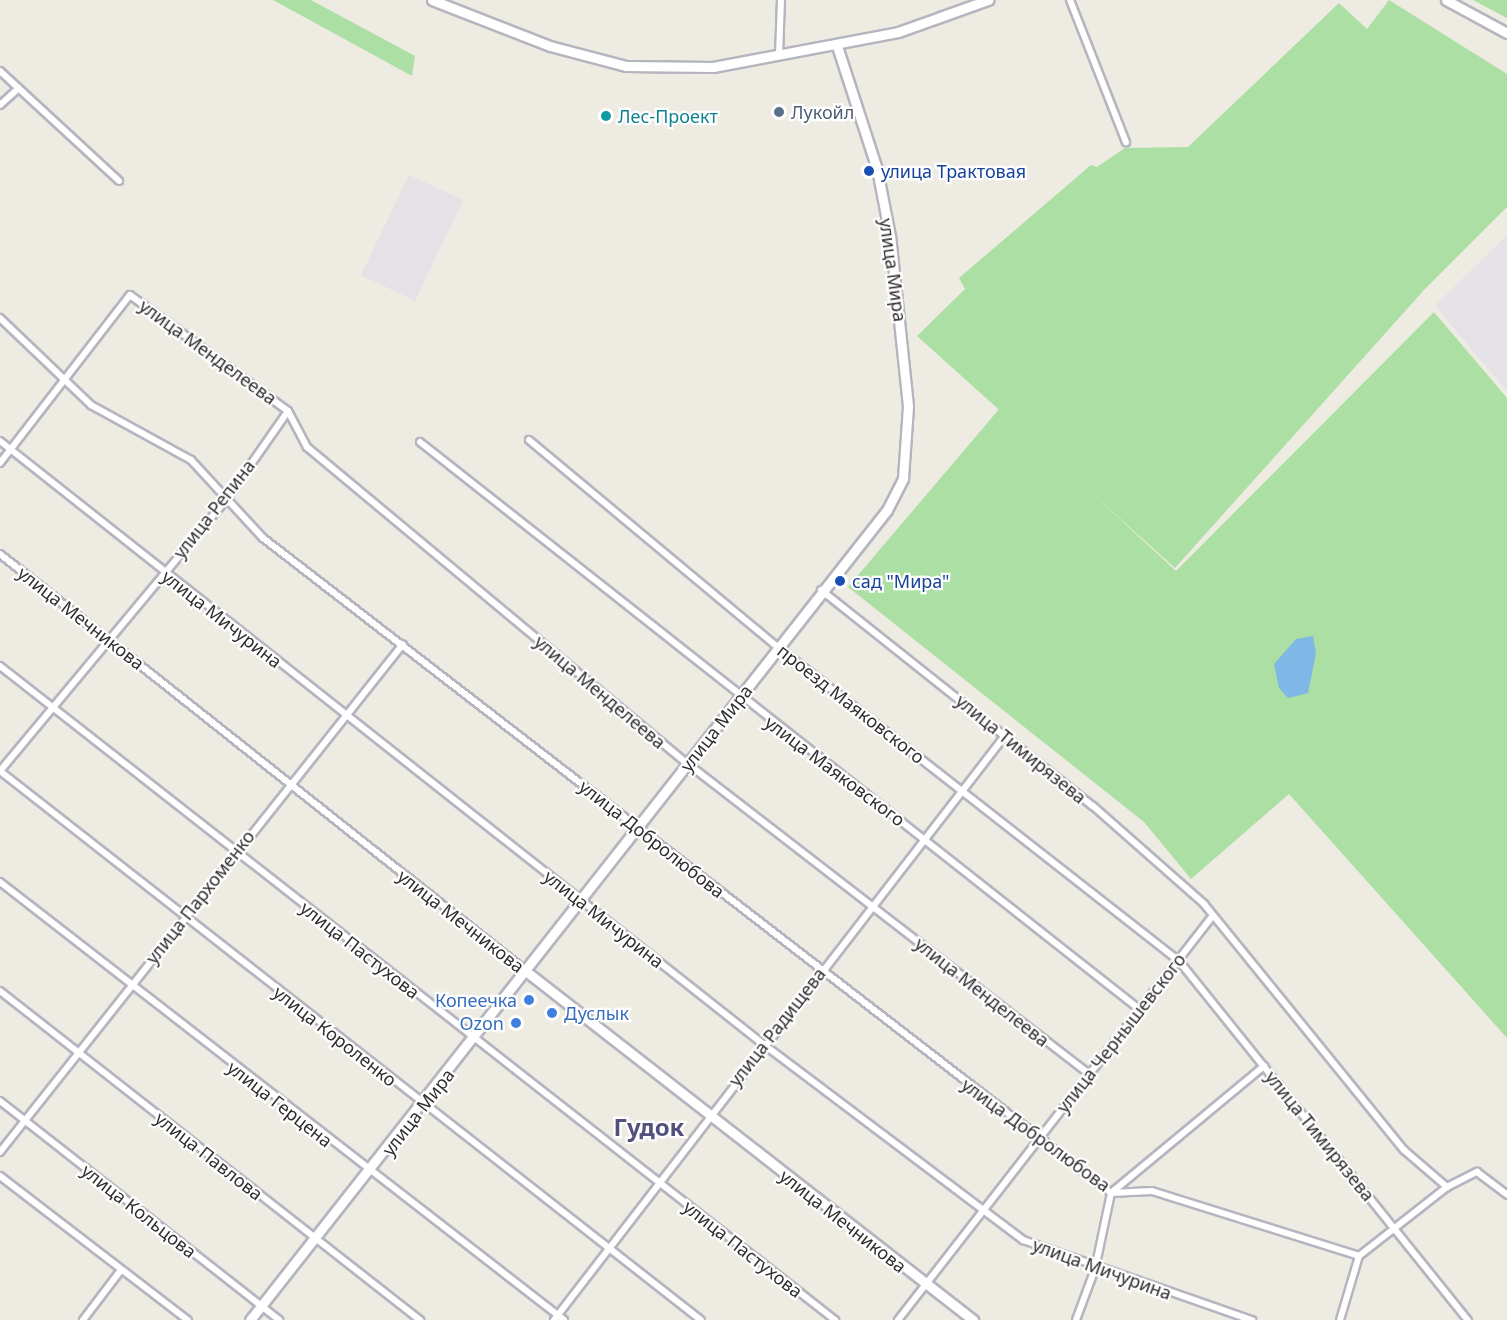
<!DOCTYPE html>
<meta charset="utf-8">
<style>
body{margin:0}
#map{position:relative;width:1507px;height:1320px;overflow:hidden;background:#eeebe2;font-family:"Noto Sans",sans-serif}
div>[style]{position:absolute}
.industrial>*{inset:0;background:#e4e1e7}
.green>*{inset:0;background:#acdfa3}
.water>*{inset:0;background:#7fb7e6}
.roads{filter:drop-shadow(2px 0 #b5b5c0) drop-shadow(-2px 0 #b5b5c0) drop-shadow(0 2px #b5b5c0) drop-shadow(0 -2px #b5b5c0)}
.minor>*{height:6px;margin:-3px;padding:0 3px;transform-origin:3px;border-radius:3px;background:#fff}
.secondary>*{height:9px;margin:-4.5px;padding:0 4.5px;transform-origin:4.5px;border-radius:4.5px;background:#fff}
.dots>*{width:16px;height:16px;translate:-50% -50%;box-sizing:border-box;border:3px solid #fff;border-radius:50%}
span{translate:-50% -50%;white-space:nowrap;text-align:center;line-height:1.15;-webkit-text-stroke:4.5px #fff;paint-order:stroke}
.service-label{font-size:18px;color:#4e5e75}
.left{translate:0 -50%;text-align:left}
.culture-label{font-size:18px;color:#0d838f}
.transit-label{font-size:18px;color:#164399}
.street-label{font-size:18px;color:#2e2e2e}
.shop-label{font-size:18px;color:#366cbe}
.right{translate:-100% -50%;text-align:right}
.district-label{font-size:24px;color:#51517c;font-weight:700}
</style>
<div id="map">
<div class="industrial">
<i style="clip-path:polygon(409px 175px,463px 200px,415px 301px,361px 275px)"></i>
<i style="clip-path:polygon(1507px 235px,1507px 391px,1435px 306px)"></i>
</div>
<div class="green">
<i style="clip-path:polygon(273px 0,311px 0,415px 56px,412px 76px)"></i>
<i style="clip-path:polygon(1389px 0,1507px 74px,1507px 207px,1424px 290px,1175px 568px,917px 336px,965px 289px,959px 278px,1091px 165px,1097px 167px,1125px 148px,1188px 147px,1339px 3px,1367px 29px)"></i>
<i style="clip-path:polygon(1473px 0,1507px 0,1507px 18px)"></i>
<i style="clip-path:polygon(1434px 312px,1507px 398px,1507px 1038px,1289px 794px,1191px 879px,1144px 822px,848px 587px,1000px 408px,1176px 571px)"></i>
</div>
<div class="water">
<i style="clip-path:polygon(1313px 636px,1316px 653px,1308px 693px,1288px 698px,1279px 688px,1274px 664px,1296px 639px)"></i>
</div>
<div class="roads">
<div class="minor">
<i style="left:1070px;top:0;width:153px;rotate:68.5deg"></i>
<i style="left:779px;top:56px;width:56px;rotate:-88deg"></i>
<i style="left:0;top:71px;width:162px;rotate:42.7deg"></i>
<i style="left:0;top:105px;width:25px;rotate:-42deg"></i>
<i style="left:0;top:318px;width:126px;rotate:43.7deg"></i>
<i style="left:91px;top:405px;width:114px;rotate:28.8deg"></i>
<i style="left:191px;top:460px;width:106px;rotate:47.3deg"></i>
<i style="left:263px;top:538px;width:1072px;rotate:37.68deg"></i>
<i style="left:1111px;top:1193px;width:41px;rotate:-2.8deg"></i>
<i style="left:1152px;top:1191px;width:217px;rotate:17.4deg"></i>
<i style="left:529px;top:440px;width:325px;rotate:39.8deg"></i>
<i style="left:779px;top:648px;width:508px;rotate:38.04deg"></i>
<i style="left:1179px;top:961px;width:461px;rotate:51.2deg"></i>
<i style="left:0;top:441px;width:973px;rotate:38.32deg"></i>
<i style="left:763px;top:1044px;width:326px;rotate:37deg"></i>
<i style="left:1023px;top:1240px;width:243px;rotate:19.3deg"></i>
<i style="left:420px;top:442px;width:916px;rotate:38.26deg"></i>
<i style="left:0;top:463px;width:212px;rotate:-52.3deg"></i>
<i style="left:130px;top:295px;width:196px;rotate:36.3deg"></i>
<i style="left:288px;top:411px;width:41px;rotate:62.2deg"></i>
<i style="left:307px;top:447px;width:496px;rotate:39.8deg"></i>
<i style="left:688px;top:764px;width:505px;rotate:37.69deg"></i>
<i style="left:0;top:554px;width:671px;rotate:38.41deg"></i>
<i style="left:821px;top:590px;width:347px;rotate:38.5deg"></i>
<i style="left:1093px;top:806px;width:148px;rotate:41.4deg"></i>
<i style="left:1204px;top:904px;width:317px;rotate:50.9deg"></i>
<i style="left:1404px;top:1150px;width:57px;rotate:40.7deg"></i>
<i style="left:0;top:666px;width:1061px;rotate:38.07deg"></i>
<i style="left:0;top:771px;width:890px;rotate:38.07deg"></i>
<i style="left:0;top:771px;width:353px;rotate:-50.2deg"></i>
<i style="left:226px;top:500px;width:108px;rotate:-55.1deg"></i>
<i style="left:0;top:882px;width:714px;rotate:37.83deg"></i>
<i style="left:0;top:991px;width:534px;rotate:38.07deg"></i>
<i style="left:0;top:1101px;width:355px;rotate:38.1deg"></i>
<i style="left:0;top:1152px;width:648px;rotate:-51.57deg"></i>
<i style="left:0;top:1176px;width:237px;rotate:37.5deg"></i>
<i style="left:83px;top:1320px;width:63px;rotate:-52.8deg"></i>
<i style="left:554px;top:1320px;width:736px;rotate:-52.34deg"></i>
<i style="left:898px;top:1320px;width:509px;rotate:-52.1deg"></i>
<i style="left:1076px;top:1320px;width:54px;rotate:-69.6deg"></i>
<i style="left:1095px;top:1269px;width:78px;rotate:-78.1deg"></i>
<i style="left:1111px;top:1193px;width:199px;rotate:-39.7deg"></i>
<i style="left:1340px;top:1320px;width:67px;rotate:-73.5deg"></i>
<i style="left:1359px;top:1256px;width:112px;rotate:-38.1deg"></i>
<i style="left:1447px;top:1187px;width:34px;rotate:-27deg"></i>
<i style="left:1477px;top:1172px;width:38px;rotate:37deg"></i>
</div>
<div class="secondary">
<i style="left:432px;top:0;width:127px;rotate:21.3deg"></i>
<i style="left:550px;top:46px;width:79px;rotate:14.7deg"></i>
<i style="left:626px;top:66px;width:87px;rotate:0.7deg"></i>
<i style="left:713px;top:67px;width:188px;rotate:-10.7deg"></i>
<i style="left:898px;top:32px;width:96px;rotate:-19.6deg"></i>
<i style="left:1446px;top:0;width:69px;rotate:28.4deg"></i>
<i style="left:527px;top:972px;width:566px;rotate:37.96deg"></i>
<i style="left:250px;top:1320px;width:1030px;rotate:-51.82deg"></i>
<i style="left:887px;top:510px;width:36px;rotate:-63deg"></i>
<i style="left:903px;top:478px;width:72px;rotate:-86deg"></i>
<i style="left:908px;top:406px;width:171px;rotate:-96deg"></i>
<i style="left:890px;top:236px;width:68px;rotate:-101deg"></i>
<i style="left:877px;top:169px;width:129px;rotate:-108deg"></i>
</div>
</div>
<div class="dots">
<i style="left:779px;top:112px;background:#5c6f8a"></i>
<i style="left:606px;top:116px;background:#0f9aa8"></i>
<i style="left:869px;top:171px;background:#1a4fb4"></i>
<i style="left:840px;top:581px;background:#1a4fb4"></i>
<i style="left:529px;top:1000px;background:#3f7fe0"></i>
<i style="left:552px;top:1013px;background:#3f7fe0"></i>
<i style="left:516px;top:1023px;background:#3f7fe0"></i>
</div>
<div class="service-label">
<span class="left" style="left:791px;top:112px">Лукойл</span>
</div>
<div class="culture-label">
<span class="left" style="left:618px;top:116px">Лес-Проект</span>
</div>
<div class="transit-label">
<span class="left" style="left:881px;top:171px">улица Трактовая</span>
<span class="left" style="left:852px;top:581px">сад "Мира"</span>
</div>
<div class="street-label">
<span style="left:893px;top:270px;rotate:82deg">улица Мира</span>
<span style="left:208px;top:352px;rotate:36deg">улица Менделеева</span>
<span style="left:214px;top:509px;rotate:-52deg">улица Репина</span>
<span style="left:81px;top:618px;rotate:38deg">улица Мечникова</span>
<span style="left:222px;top:619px;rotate:38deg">улица Мичурина</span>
<span style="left:600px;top:692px;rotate:40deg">улица Менделеева</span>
<span style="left:851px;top:704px;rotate:38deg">проезд Маяковского</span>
<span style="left:716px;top:728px;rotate:-52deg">улица Мира</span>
<span style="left:1021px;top:749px;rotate:39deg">улица Тимирязева</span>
<span style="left:835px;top:771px;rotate:37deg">улица Маяковского</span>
<span style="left:652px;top:839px;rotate:38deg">улица Добролюбова</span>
<span style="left:200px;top:897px;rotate:-52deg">улица Пархоменко</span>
<span style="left:604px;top:919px;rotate:38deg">улица Мичурина</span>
<span style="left:461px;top:921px;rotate:38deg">улица Мечникова</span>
<span style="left:360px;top:950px;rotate:38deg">улица Пастухова</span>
<span style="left:982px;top:992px;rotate:38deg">улица Менделеева</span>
<span style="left:777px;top:1027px;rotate:-52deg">улица Радищева</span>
<span style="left:1121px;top:1033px;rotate:-52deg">улица Чернышевского</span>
<span style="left:335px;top:1036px;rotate:38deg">улица Короленко</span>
<span style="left:280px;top:1104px;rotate:38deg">улица Герцена</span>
<span style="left:418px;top:1112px;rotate:-52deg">улица Мира</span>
<span style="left:1036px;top:1135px;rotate:36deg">улица Добролюбова</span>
<span style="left:1320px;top:1136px;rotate:51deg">улица Тимирязева</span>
<span style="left:209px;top:1156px;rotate:38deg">улица Павлова</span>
<span style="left:139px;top:1211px;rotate:38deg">улица Кольцова</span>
<span style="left:843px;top:1221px;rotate:38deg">улица Мечникова</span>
<span style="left:743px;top:1249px;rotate:38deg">улица Пастухова</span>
<span style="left:1102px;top:1269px;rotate:20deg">улица Мичурина</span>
</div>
<div class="shop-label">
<span class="right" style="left:517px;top:1000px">Копеечка</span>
<span class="left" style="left:564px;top:1013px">Дуслык</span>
<span class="right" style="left:504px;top:1023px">Ozon</span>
</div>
<div class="district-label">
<span style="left:649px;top:1127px">Гудок</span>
</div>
</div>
